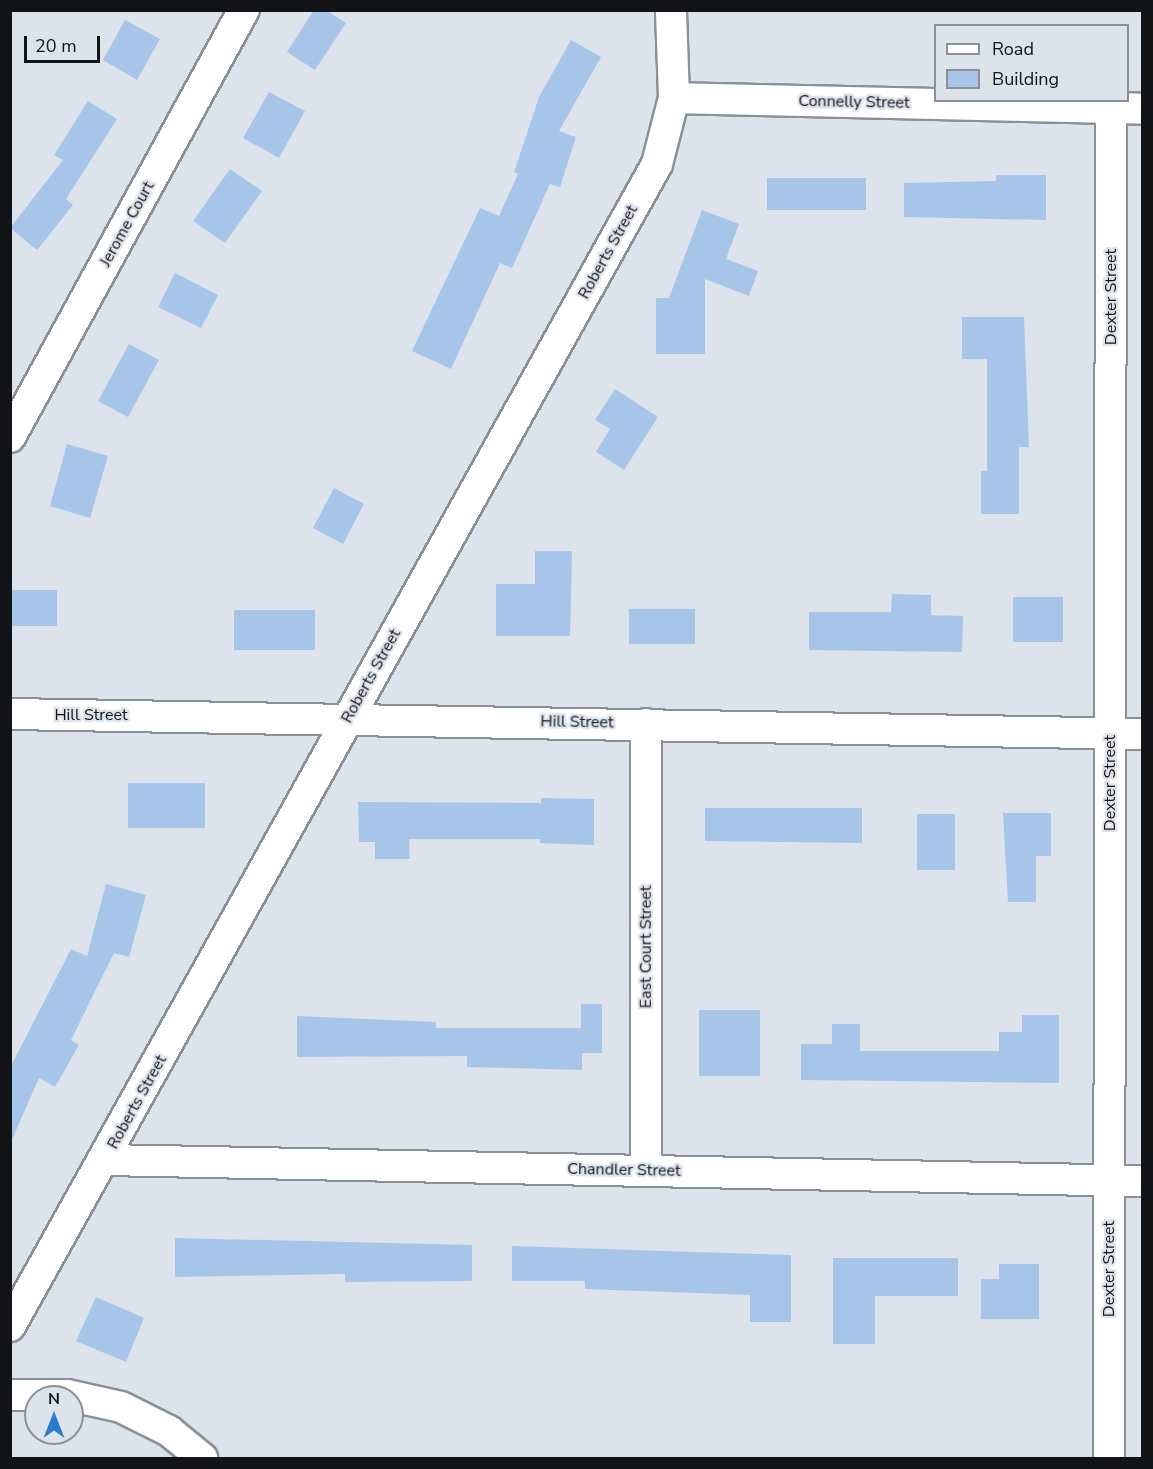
<!DOCTYPE html>
<style>
body{margin:0}
#map{position:relative;width:1153px;height:1469px;overflow:hidden;background:#dce3eb;font-family:"Nunito Sans",sans-serif}
div>[style]{position:absolute}
.building>*{inset:0;background:#a7c5e9}
.roads{filter:drop-shadow(2px 0 #8a9098) drop-shadow(-2px 0 #8a9098) drop-shadow(0 2px #8a9098) drop-shadow(0 -2px #8a9098)}
.minor>*{height:30px;margin:-15px;padding:0 15px;transform-origin:15px;border-radius:15px;background:#fff}
span{translate:-50% -50%;white-space:nowrap;text-align:center;line-height:1.15;-webkit-text-stroke:4.5px #dce3eb;paint-order:stroke}
.street-label{font-size:16px;color:#121417}
.frame{position:absolute;inset:0;border:12px solid #121417;pointer-events:none}
.legend{position:absolute;left:934px;top:24px;width:195px;height:78px;box-sizing:border-box;background:#dce3eb;border:2px solid #8b9096;margin:0;padding:8px 10px;list-style:none;font-size:18px;color:#121417}
.legend li{display:flex;align-items:center;gap:12px;height:30px}
.legend b{width:30px;border:2px solid #8b9096}
.north{position:absolute;left:24px;top:1385px;width:60px;height:60px;box-sizing:border-box;background:#dce3eb;border:2px solid #8b9096;border-radius:50%;rotate:0deg;font-size:16px;font-weight:700;line-height:24px;text-align:center;color:#121417}
.north::after{content:'';display:block;margin:auto;width:21px;height:27px;background:#2c7aca;clip-path:polygon(50% 0,100% 100%,50% 72%,0 100%)}
.scale{position:absolute;left:24px;top:36px;width:76px;height:27px;box-sizing:border-box;border:3px solid #121417;border-top:0;padding-left:8px;font-size:18px;line-height:21px;white-space:nowrap;color:#121417;-webkit-text-stroke:4px #dce3eb;paint-order:stroke}
</style>
<div id="map">
<div class="building">
<i style="clip-path:polygon(314px 10px,326px 10px,346px 23px,315px 70px,287px 52px)"></i>
<i style="clip-path:polygon(125px 20px,160px 39px,137px 80px,103px 60px)"></i>
<i style="clip-path:polygon(571px 40px,601px 57px,559px 131px,576px 137px,560px 187px,550px 184px,512px 268px,500px 263px,451px 369px,412px 351px,480px 208px,499px 216px,518px 174px,514px 172px,539px 97px)"></i>
<i style="clip-path:polygon(269px 92px,305px 111px,279px 158px,243px 138px)"></i>
<i style="clip-path:polygon(88px 101px,117px 119px,66px 199px,73px 205px,37px 250px,10px 228px,63px 160px,54px 155px)"></i>
<i style="clip-path:polygon(230px 169px,262px 191px,225px 243px,193px 221px)"></i>
<i style="clip-path:polygon(996px 175px,1046px 175px,1046px 220px,904px 217px,904px 183px,996px 181px)"></i>
<i style="clip-path:polygon(767px 178px,866px 178px,866px 210px,767px 210px)"></i>
<i style="clip-path:polygon(702px 210px,739px 224px,726px 259px,758px 271px,749px 296px,705px 279px,705px 354px,656px 354px,656px 298px,669px 298px)"></i>
<i style="clip-path:polygon(175px 273px,218px 295px,201px 328px,158px 307px)"></i>
<i style="clip-path:polygon(962px 317px,1024px 317px,1029px 447px,1019px 447px,1019px 514px,981px 514px,981px 471px,987px 471px,987px 359px,962px 359px)"></i>
<i style="clip-path:polygon(129px 344px,159px 360px,128px 417px,98px 401px)"></i>
<i style="clip-path:polygon(615px 389px,658px 417px,624px 470px,596px 452px,610px 429px,595px 420px)"></i>
<i style="clip-path:polygon(67px 444px,108px 456px,90px 518px,50px 506px)"></i>
<i style="clip-path:polygon(334px 488px,364px 504px,343px 544px,313px 528px)"></i>
<i style="clip-path:polygon(535px 551px,572px 551px,570px 636px,496px 636px,496px 584px,535px 584px)"></i>
<i style="clip-path:polygon(10px 590px,57px 590px,57px 626px,10px 626px)"></i>
<i style="clip-path:polygon(892px 594px,931px 595px,931px 615px,963px 616px,962px 652px,809px 650px,809px 612px,891px 612px)"></i>
<i style="clip-path:polygon(1013px 597px,1063px 597px,1063px 642px,1013px 642px)"></i>
<i style="clip-path:polygon(629px 609px,695px 609px,695px 644px,629px 644px)"></i>
<i style="clip-path:polygon(234px 610px,315px 610px,315px 650px,234px 650px)"></i>
<i style="clip-path:polygon(128px 783px,205px 783px,205px 828px,128px 828px)"></i>
<i style="clip-path:polygon(541px 798px,594px 799px,594px 845px,540px 843px,540px 839px,409px 839px,410px 859px,375px 859px,375px 842px,359px 842px,358px 802px,541px 803px)"></i>
<i style="clip-path:polygon(705px 808px,862px 808px,862px 843px,705px 841px)"></i>
<i style="clip-path:polygon(1003px 813px,1051px 813px,1051px 856px,1036px 856px,1036px 902px,1008px 902px)"></i>
<i style="clip-path:polygon(917px 814px,955px 814px,955px 870px,917px 870px)"></i>
<i style="clip-path:polygon(106px 884px,146px 895px,129px 957px,114px 953px,71px 1040px,79px 1045px,55px 1087px,39px 1078px,10px 1144px,10px 1068px,71px 949px,87px 956px)"></i>
<i style="clip-path:polygon(581px 1004px,602px 1004px,602px 1053px,582px 1053px,582px 1070px,467px 1067px,467px 1056px,297px 1057px,297px 1016px,436px 1022px,436px 1028px,581px 1028px)"></i>
<i style="clip-path:polygon(699px 1010px,760px 1010px,760px 1076px,699px 1076px)"></i>
<i style="clip-path:polygon(1022px 1015px,1059px 1015px,1059px 1083px,801px 1080px,801px 1044px,832px 1044px,832px 1024px,860px 1024px,860px 1051px,999px 1051px,999px 1032px,1022px 1032px)"></i>
<i style="clip-path:polygon(175px 1238px,472px 1245px,472px 1281px,345px 1282px,345px 1274px,175px 1277px)"></i>
<i style="clip-path:polygon(512px 1246px,791px 1255px,791px 1322px,750px 1322px,750px 1295px,585px 1289px,585px 1281px,512px 1281px)"></i>
<i style="clip-path:polygon(833px 1258px,958px 1258px,958px 1296px,875px 1296px,875px 1344px,833px 1344px)"></i>
<i style="clip-path:polygon(999px 1264px,1039px 1264px,1039px 1319px,981px 1319px,981px 1279px,999px 1279px)"></i>
<i style="clip-path:polygon(96px 1297px,144px 1318px,126px 1362px,76px 1341px)"></i>
</div>
<div class="roads">
<div class="minor">
<i style="left:674px;top:98px;width:468px;rotate:1.3deg"></i>
<i style="left:10px;top:437px;width:487px;rotate:-61.3deg"></i>
<i style="left:10px;top:714px;width:1132px;rotate:1.01deg"></i>
<i style="left:646px;top:724px;width:446px;rotate:90deg"></i>
<i style="left:105px;top:1160px;width:1037px;rotate:1.16deg"></i>
<i style="left:10px;top:1326px;width:1330px;rotate:-60.89deg"></i>
<i style="left:657px;top:164px;width:68px;rotate:-75.6deg"></i>
<i style="left:674px;top:98px;width:88px;rotate:-92deg"></i>
<i style="left:10px;top:1395px;width:57px"></i>
<i style="left:67px;top:1395px;width:55px;rotate:12.5deg"></i>
<i style="left:121px;top:1407px;width:54px;rotate:26.6deg"></i>
<i style="left:169px;top:1431px;width:43px;rotate:39.3deg"></i>
<i style="left:1109px;top:1458px;width:1350px;rotate:-89.92deg"></i>
</div>
</div>
<div class="street-label">
<span style="left:854px;top:102px;rotate:1deg">Connelly Street</span>
<span style="left:127px;top:224px;rotate:-61deg">Jerome Court</span>
<span style="left:608px;top:252px;rotate:-61deg">Roberts Street</span>
<span style="left:1111px;top:297px;rotate:-90deg">Dexter Street</span>
<span style="left:371px;top:676px;rotate:-61deg">Roberts Street</span>
<span style="left:91px;top:715px">Hill Street</span>
<span style="left:577px;top:722px;rotate:1deg">Hill Street</span>
<span style="left:1110px;top:783px;rotate:-90deg">Dexter Street</span>
<span style="left:646px;top:947px;rotate:-90deg">East Court Street</span>
<span style="left:137px;top:1102px;rotate:-61deg">Roberts Street</span>
<span style="left:624px;top:1170px;rotate:1deg">Chandler Street</span>
<span style="left:1109px;top:1269px;rotate:-90deg">Dexter Street</span>
</div>
<div class="frame"></div>
<ul class="legend">
<li><b style="height:8px;background:#fff"></b>Road</li>
<li><b style="height:16px;background:#a7c5e9"></b>Building</li>
</ul>
<div class="north">N</div>
<div class="scale">20 m</div>
</div>
